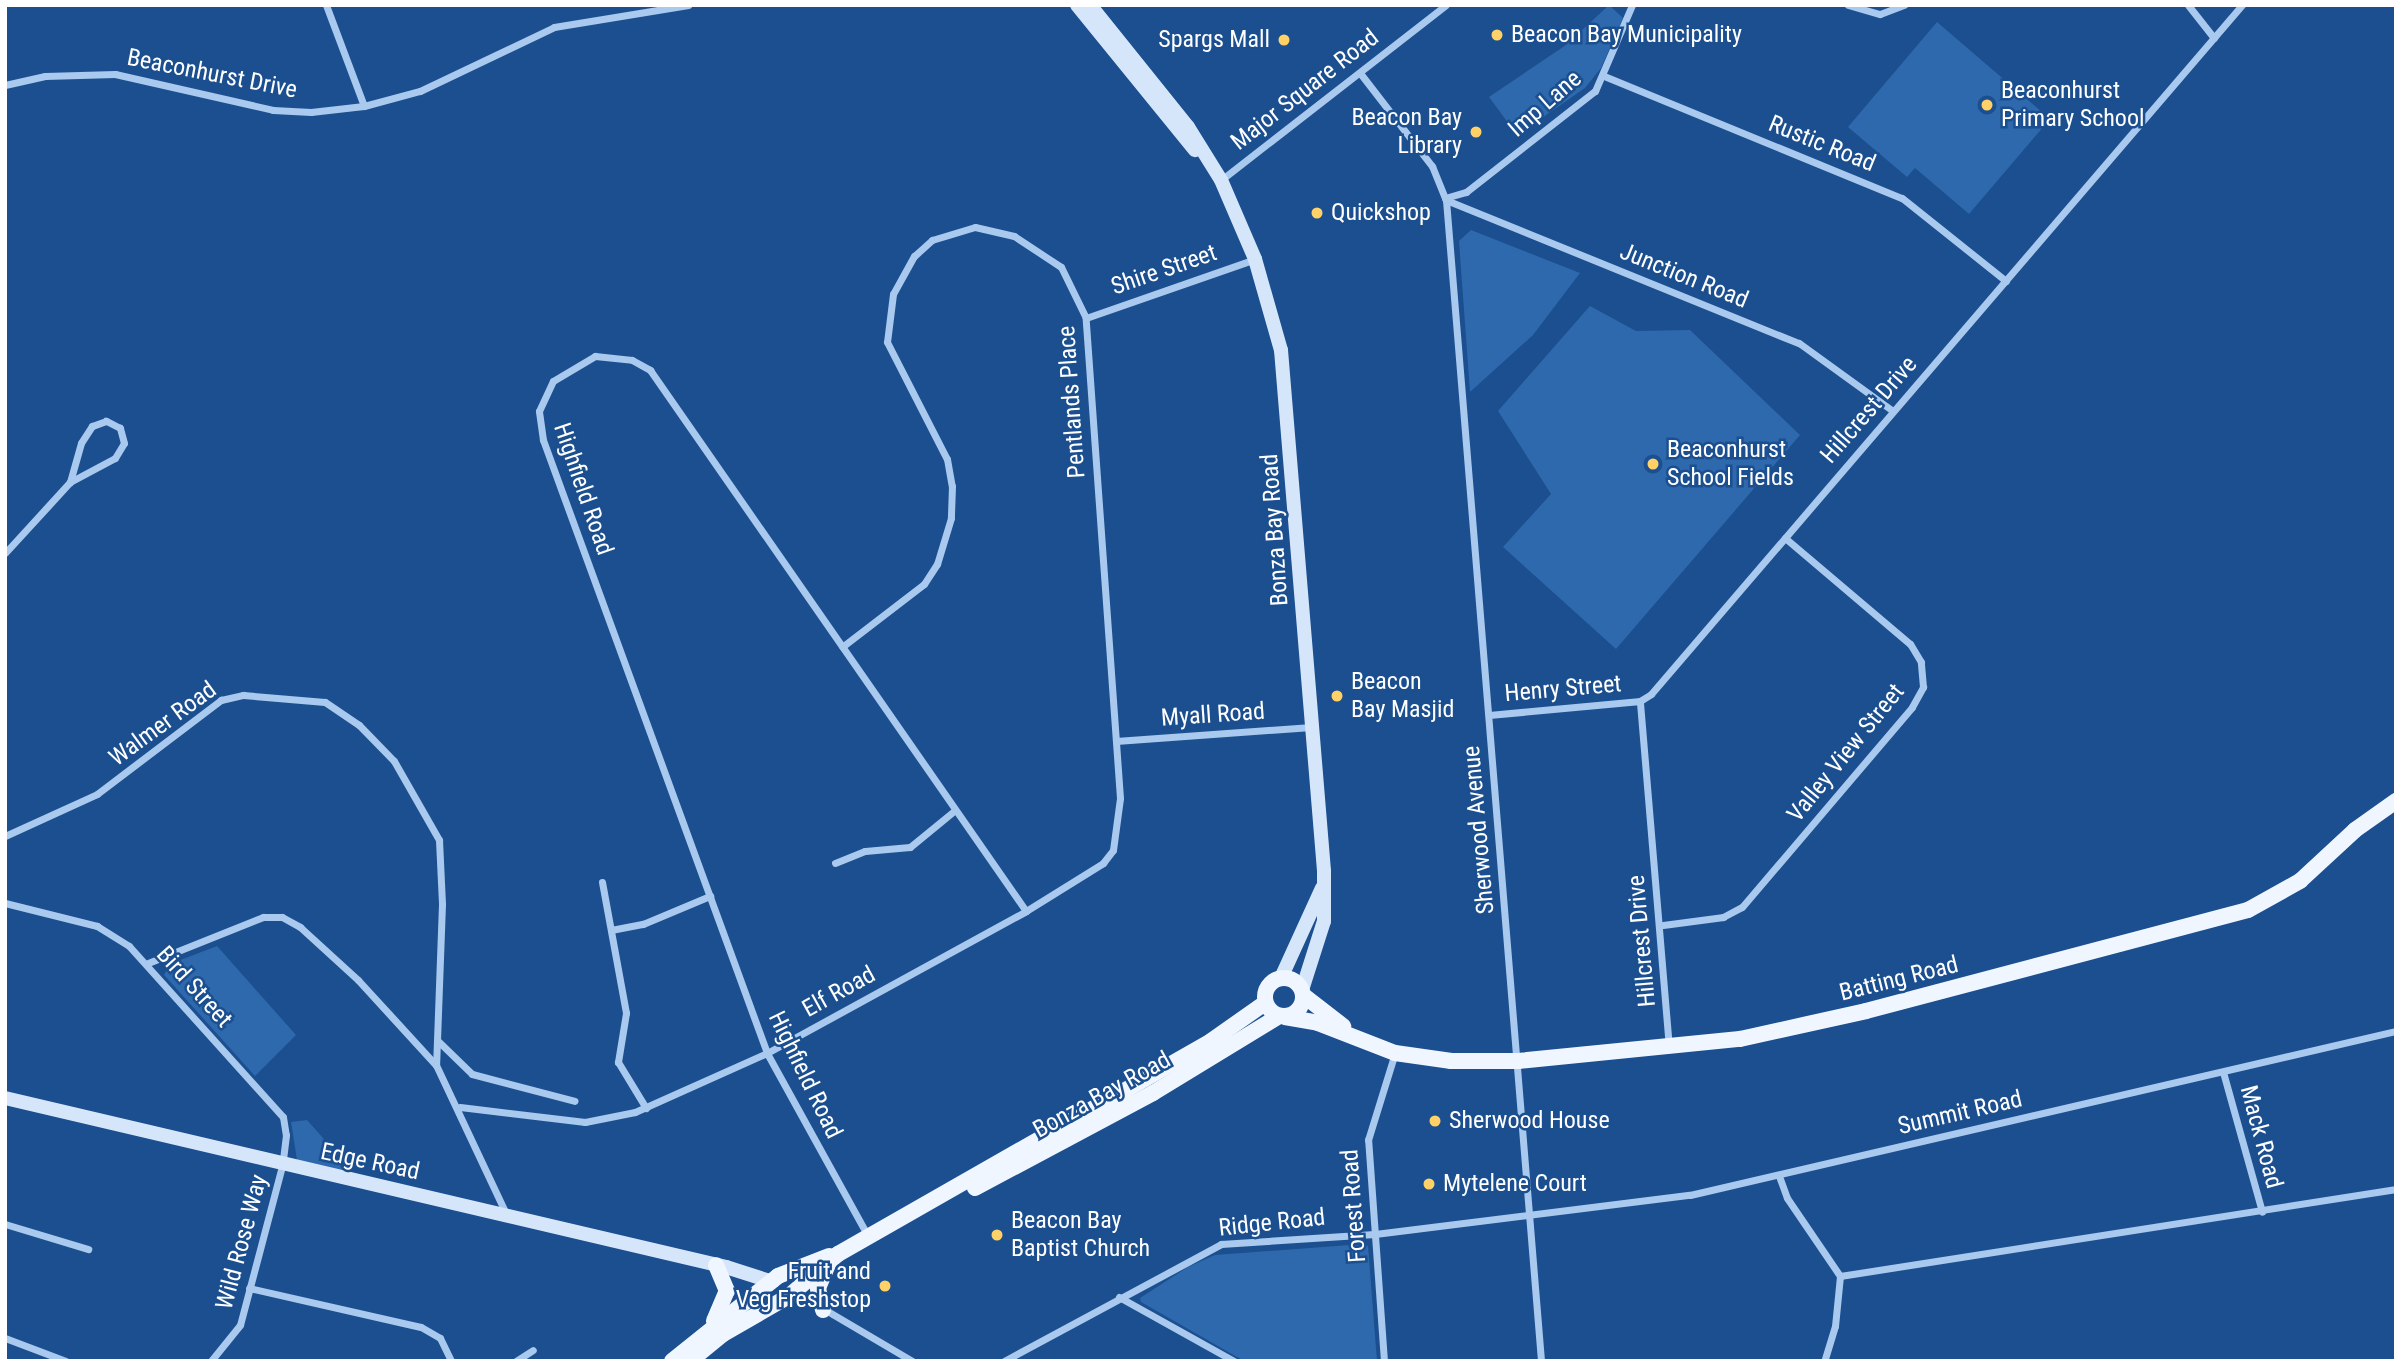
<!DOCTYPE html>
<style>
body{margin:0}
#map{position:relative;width:2401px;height:1366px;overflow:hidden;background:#1b4f8f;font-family:"Roboto Condensed",sans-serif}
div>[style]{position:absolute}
.green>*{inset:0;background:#2e69ad}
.street>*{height:7px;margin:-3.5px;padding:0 3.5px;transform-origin:3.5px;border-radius:3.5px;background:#a9c9ee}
.secondary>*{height:14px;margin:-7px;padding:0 7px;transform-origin:7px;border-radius:7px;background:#d6e6fa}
.primary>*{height:16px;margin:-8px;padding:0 8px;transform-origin:8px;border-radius:8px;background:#f0f6ff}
.primary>.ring{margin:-8px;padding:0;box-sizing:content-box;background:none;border:16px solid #f0f6ff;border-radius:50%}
.dots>*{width:19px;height:19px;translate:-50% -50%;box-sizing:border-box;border:4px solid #1b4f8f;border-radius:50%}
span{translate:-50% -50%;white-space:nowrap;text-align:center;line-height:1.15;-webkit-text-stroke:5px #1b4f8f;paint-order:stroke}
.poi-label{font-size:24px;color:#fff}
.left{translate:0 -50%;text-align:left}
.right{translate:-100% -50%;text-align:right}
.street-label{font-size:24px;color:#fff}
.frame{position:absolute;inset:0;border:7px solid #fff;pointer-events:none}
</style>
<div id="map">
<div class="green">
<i style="clip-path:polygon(1609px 5px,1623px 18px,1601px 68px,1585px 88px,1517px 135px,1489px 97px,1566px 45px)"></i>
<i style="clip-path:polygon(1937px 22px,2050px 119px,1969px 214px,1915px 168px,1907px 177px,1848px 127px)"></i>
<i style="clip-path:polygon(1471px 230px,1580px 273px,1533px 335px,1470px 392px,1459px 241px)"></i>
<i style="clip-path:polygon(1590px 306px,1636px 331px,1690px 330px,1800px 435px,1616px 649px,1503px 547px,1551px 494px,1498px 411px)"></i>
<i style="clip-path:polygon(217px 946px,296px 1035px,255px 1076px,164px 975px,170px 964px)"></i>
<i style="clip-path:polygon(307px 1120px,348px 1166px,347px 1172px,297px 1160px,291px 1122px)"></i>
<i style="clip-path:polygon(1363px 1244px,1368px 1246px,1377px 1361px,1244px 1361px,1141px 1302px,1140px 1298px,1188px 1267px,1215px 1255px)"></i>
</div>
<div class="street">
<i style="left:326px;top:5px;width:108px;rotate:69.4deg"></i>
<i style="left:1848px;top:5px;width:33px;rotate:16deg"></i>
<i style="left:1880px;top:14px;width:26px;rotate:-21deg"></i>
<i style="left:2188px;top:5px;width:42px;rotate:51.8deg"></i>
<i style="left:1360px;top:73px;width:118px;rotate:52.3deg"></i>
<i style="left:1432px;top:166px;width:37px;rotate:68deg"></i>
<i style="left:1446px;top:200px;width:1165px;rotate:85.32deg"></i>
<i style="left:1604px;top:76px;width:322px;rotate:22.3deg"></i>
<i style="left:1902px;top:198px;width:133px;rotate:38.6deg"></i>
<i style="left:5px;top:85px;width:41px;rotate:-12.7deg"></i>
<i style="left:45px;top:76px;width:70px;rotate:-1.6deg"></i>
<i style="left:115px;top:74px;width:162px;rotate:12.8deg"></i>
<i style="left:273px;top:110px;width:38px;rotate:3deg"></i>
<i style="left:311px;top:112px;width:53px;rotate:-6.5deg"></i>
<i style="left:364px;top:106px;width:58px;rotate:-15deg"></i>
<i style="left:420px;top:91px;width:148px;rotate:-25.5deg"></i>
<i style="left:554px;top:27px;width:136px;rotate:-9.3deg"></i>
<i style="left:1221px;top:180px;width:285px;rotate:-37.9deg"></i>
<i style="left:1445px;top:198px;width:22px;rotate:-16deg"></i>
<i style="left:1466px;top:192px;width:164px;rotate:-38.1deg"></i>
<i style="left:1595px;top:91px;width:94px;rotate:-66.7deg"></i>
<i style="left:1446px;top:200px;width:381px;rotate:22.1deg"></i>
<i style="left:1799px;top:343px;width:116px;rotate:35.9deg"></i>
<i style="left:1086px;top:318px;width:179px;rotate:-19.2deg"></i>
<i style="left:5px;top:553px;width:96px;rotate:-47.5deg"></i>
<i style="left:70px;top:482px;width:51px;rotate:-28.1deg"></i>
<i style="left:115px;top:458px;width:17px;rotate:-59deg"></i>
<i style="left:124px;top:443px;width:16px;rotate:-105deg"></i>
<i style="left:120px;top:428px;width:16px;rotate:-153deg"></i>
<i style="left:106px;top:421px;width:15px;rotate:160deg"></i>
<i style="left:92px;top:426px;width:20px;rotate:123deg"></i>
<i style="left:81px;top:443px;width:41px;rotate:105.8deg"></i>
<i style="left:1489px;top:715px;width:152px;rotate:-5.3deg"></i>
<i style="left:1116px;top:741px;width:196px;rotate:-4.1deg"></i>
<i style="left:5px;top:836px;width:101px;rotate:-24.5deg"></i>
<i style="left:97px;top:794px;width:156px;rotate:-37.2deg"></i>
<i style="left:221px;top:700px;width:23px;rotate:-13deg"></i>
<i style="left:243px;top:695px;width:82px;rotate:4.9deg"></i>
<i style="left:325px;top:702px;width:41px;rotate:34.1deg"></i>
<i style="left:359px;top:725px;width:50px;rotate:45.8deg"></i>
<i style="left:394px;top:761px;width:91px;rotate:60.3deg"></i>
<i style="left:439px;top:840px;width:64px;rotate:87.3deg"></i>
<i style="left:442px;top:904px;width:161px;rotate:92.1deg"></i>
<i style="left:835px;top:863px;width:32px;rotate:-22deg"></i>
<i style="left:865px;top:851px;width:45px;rotate:-5.1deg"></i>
<i style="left:910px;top:847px;width:57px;rotate:-39.3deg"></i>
<i style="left:602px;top:882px;width:133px;rotate:79.6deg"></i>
<i style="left:626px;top:1013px;width:50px;rotate:99.3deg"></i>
<i style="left:618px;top:1062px;width:54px;rotate:58.7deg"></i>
<i style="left:5px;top:903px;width:95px;rotate:14deg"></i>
<i style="left:97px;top:926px;width:38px;rotate:32deg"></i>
<i style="left:129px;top:946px;width:230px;rotate:48deg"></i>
<i style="left:283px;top:1117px;width:18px;rotate:81deg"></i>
<i style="left:286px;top:1135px;width:31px;rotate:97deg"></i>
<i style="left:282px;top:1166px;width:164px;rotate:104.8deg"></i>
<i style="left:240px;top:1325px;width:46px;rotate:128.9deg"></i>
<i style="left:1663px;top:925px;width:61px;rotate:-7.6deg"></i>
<i style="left:1723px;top:917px;width:21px;rotate:-28deg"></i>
<i style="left:1742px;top:907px;width:262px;rotate:-49.6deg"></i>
<i style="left:1912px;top:707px;width:23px;rotate:-61deg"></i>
<i style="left:1923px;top:687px;width:25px;rotate:-95deg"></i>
<i style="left:1921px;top:662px;width:21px;rotate:-121deg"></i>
<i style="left:1910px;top:644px;width:164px;rotate:-139.7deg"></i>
<i style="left:611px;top:930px;width:33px;rotate:-11deg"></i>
<i style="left:643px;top:924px;width:73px;rotate:-22.7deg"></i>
<i style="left:148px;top:963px;width:124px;rotate:-21.8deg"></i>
<i style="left:263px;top:917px;width:19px"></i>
<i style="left:282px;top:917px;width:21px;rotate:29deg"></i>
<i style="left:300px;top:927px;width:79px;rotate:42.4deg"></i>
<i style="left:358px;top:980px;width:115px;rotate:47.5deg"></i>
<i style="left:436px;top:1065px;width:165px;rotate:64.8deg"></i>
<i style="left:438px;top:1041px;width:47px;rotate:44.1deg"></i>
<i style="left:472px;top:1074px;width:106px;rotate:14.7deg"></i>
<i style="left:1669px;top:1048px;width:348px;rotate:-94.8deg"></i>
<i style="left:1640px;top:701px;width:13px;rotate:-32deg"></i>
<i style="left:1651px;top:694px;width:908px;rotate:-49.38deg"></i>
<i style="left:2223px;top:1072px;width:145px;rotate:74.4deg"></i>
<i style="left:460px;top:1107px;width:126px;rotate:6.8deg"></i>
<i style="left:585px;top:1122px;width:51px;rotate:-11.3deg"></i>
<i style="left:635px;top:1112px;width:145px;rotate:-24.1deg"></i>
<i style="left:767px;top:1053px;width:295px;rotate:-28.7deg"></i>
<i style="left:1026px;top:911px;width:91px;rotate:-31.9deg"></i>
<i style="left:1103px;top:863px;width:16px;rotate:-52deg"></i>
<i style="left:1113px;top:850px;width:52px;rotate:-82.3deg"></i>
<i style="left:1120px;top:798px;width:481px;rotate:-94.1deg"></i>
<i style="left:1086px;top:318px;width:57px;rotate:-116.1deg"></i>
<i style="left:1061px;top:267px;width:56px;rotate:-146.6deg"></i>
<i style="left:1014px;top:236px;width:40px;rotate:-167deg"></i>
<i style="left:975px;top:227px;width:45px;rotate:163.2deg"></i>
<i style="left:932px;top:240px;width:24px;rotate:138deg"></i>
<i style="left:914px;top:256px;width:43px;rotate:118.9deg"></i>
<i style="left:893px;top:294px;width:48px;rotate:97.1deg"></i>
<i style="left:887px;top:342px;width:131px;rotate:62.9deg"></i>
<i style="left:947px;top:459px;width:27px;rotate:80deg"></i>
<i style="left:952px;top:486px;width:32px;rotate:92deg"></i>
<i style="left:951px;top:518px;width:48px;rotate:106.9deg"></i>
<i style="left:937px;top:564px;width:24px;rotate:123deg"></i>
<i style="left:924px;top:584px;width:103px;rotate:142.5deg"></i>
<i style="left:1779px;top:1176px;width:23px;rotate:70deg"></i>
<i style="left:1787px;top:1198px;width:94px;rotate:55.8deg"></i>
<i style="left:1840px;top:1276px;width:50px;rotate:95.7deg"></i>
<i style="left:1835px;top:1326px;width:37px;rotate:107deg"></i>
<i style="left:5px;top:1224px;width:87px;rotate:16.8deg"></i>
<i style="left:869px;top:1238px;width:211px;rotate:-118.9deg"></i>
<i style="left:767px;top:1053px;width:653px;rotate:-110.07deg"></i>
<i style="left:543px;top:440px;width:29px;rotate:-98deg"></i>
<i style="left:539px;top:411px;width:33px;rotate:-65deg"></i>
<i style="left:553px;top:381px;width:49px;rotate:-30.8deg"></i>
<i style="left:595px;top:356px;width:37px;rotate:6deg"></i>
<i style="left:632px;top:360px;width:21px;rotate:29deg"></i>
<i style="left:650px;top:370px;width:659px;rotate:55.2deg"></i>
<i style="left:1840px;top:1276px;width:563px;rotate:-8.89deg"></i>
<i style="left:249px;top:1288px;width:176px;rotate:12.8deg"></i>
<i style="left:421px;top:1327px;width:22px;rotate:30deg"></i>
<i style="left:440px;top:1338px;width:25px;rotate:64deg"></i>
<i style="left:795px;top:1292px;width:136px;rotate:30.5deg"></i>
<i style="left:1119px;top:1297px;width:132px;rotate:29.1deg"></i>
<i style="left:5px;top:1338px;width:65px;rotate:20.7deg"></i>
<i style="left:516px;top:1361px;width:20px;rotate:-33deg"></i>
<i style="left:1004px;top:1361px;width:247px;rotate:-28.3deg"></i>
<i style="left:1221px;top:1244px;width:154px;rotate:-3.7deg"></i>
<i style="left:1375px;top:1234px;width:317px;rotate:-7.1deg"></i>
<i style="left:1690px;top:1195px;width:725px;rotate:-13.08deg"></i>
<i style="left:1384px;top:1361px;width:222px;rotate:-94.1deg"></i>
<i style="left:1368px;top:1140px;width:91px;rotate:-72.8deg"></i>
</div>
<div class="secondary">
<i style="left:1077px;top:5px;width:187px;rotate:50.9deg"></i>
<i style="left:1090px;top:5px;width:156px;rotate:51.2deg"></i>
<i style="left:1188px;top:127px;width:62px;rotate:58.1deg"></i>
<i style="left:1221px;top:180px;width:86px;rotate:66.7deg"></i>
<i style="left:1255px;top:259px;width:95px;rotate:74.1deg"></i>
<i style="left:1281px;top:350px;width:523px;rotate:85.28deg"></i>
<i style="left:1324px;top:871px;width:50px;rotate:90deg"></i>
<i style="left:1324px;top:921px;width:72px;rotate:107.7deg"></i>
<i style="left:1281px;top:978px;width:99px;rotate:-65.5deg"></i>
<i style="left:5px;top:1098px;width:741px;rotate:13.19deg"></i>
<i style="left:726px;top:1267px;width:49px;rotate:17.7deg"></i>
</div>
<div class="primary">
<i class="ring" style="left:1265px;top:978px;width:22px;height:22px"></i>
<i style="left:1303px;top:995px;width:51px;rotate:37.8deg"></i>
<i style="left:1285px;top:1017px;width:34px;rotate:10deg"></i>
<i style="left:1318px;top:1023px;width:83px;rotate:21.3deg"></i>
<i style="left:1395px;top:1053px;width:57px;rotate:8.1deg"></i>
<i style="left:1451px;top:1061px;width:67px"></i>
<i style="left:1518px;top:1061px;width:223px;rotate:-5.7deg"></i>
<i style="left:1740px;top:1039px;width:129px;rotate:-12.5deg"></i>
<i style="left:1866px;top:1011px;width:395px;rotate:-14.8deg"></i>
<i style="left:2248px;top:910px;width:60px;rotate:-29.1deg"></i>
<i style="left:2300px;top:881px;width:75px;rotate:-42.8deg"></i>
<i style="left:2355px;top:830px;width:50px;rotate:-35.3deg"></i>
<i style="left:975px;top:1188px;width:202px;rotate:-28.1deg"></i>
<i style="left:1153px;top:1093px;width:148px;rotate:-31.4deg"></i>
<i style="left:823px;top:1310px;width:23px;rotate:-103deg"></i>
<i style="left:818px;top:1288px;width:26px;rotate:-67deg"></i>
<i style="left:714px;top:1321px;width:33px;rotate:-67deg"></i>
<i style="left:727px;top:1291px;width:28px;rotate:-113deg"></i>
<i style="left:672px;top:1361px;width:136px;rotate:-38.7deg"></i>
<i style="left:778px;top:1276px;width:55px;rotate:-21.4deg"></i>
<i style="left:690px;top:1361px;width:43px;rotate:-39.3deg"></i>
<i style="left:723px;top:1334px;width:76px;rotate:-29.9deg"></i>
<i style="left:789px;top:1296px;width:65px;rotate:-40.6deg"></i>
<i style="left:838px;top:1254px;width:430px;rotate:-29.7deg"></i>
<i style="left:1211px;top:1041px;width:66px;rotate:-35.1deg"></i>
</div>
<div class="dots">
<i style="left:1497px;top:35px;background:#ffd166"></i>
<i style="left:1284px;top:40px;background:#ffd166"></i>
<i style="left:1987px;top:105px;background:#ffd166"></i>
<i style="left:1476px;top:132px;background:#ffd166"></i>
<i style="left:1317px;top:213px;background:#ffd166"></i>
<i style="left:1653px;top:464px;background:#ffd166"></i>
<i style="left:1337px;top:696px;background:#ffd166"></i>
<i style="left:1435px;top:1121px;background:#ffd166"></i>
<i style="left:1429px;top:1184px;background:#ffd166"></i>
<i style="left:997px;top:1235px;background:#ffd166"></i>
<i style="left:885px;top:1286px;background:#ffd166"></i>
</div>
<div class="poi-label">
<span class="left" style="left:1511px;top:35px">Beacon Bay Municipality</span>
<span class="right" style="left:1270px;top:40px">Spargs Mall</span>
<span class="left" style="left:2001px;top:105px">Beaconhurst<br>Primary School</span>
<span class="right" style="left:1462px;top:132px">Beacon Bay<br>Library</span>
<span class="left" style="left:1331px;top:213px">Quickshop</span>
<span class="left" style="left:1667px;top:464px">Beaconhurst<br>School Fields</span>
<span class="left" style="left:1351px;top:696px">Beacon<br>Bay Masjid</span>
<span class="left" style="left:1449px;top:1121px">Sherwood House</span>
<span class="left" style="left:1443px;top:1184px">Mytelene Court</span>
<span class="left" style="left:1011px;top:1235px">Beacon Bay<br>Baptist Church</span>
<span class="right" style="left:871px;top:1286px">Fruit and<br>Veg Freshstop</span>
</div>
<div class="street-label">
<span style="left:212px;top:74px;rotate:11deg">Beaconhurst Drive</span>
<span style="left:1305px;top:90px;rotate:-38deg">Major Square Road</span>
<span style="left:1545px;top:104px;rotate:-41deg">Imp Lane</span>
<span style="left:1822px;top:144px;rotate:22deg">Rustic Road</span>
<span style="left:1164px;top:270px;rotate:-19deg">Shire Street</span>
<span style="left:1684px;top:276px;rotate:22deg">Junction Road</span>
<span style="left:1072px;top:402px;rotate:-94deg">Pentlands Place</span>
<span style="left:1869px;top:410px;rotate:-49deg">Hillcrest Drive</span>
<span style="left:583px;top:489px;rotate:71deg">Highfield Road</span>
<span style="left:1275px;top:530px;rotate:-94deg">Bonza Bay Road</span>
<span style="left:1563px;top:689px;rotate:-5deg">Henry Street</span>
<span style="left:1213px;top:715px;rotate:-4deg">Myall Road</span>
<span style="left:163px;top:724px;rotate:-36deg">Walmer Road</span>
<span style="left:1846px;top:753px;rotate:-51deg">Valley View Street</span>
<span style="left:1479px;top:830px;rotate:-95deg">Sherwood Avenue</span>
<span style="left:1642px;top:941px;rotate:-95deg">Hillcrest Drive</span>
<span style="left:1899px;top:979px;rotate:-14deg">Batting Road</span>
<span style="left:194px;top:987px;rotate:48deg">Bird Street</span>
<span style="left:839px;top:992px;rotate:-29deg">Elf Road</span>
<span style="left:805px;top:1075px;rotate:64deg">Highfield Road</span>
<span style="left:1102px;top:1095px;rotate:-29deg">Bonza Bay Road</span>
<span style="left:1960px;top:1113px;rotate:-13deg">Summit Road</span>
<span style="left:2261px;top:1137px;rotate:75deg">Mack Road</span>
<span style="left:370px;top:1162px;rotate:12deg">Edge Road</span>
<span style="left:1354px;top:1206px;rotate:-94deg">Forest Road</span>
<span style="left:1272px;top:1223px;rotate:-6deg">Ridge Road</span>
<span style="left:242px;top:1242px;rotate:-75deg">Wild Rose Way</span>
</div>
<div class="frame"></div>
</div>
